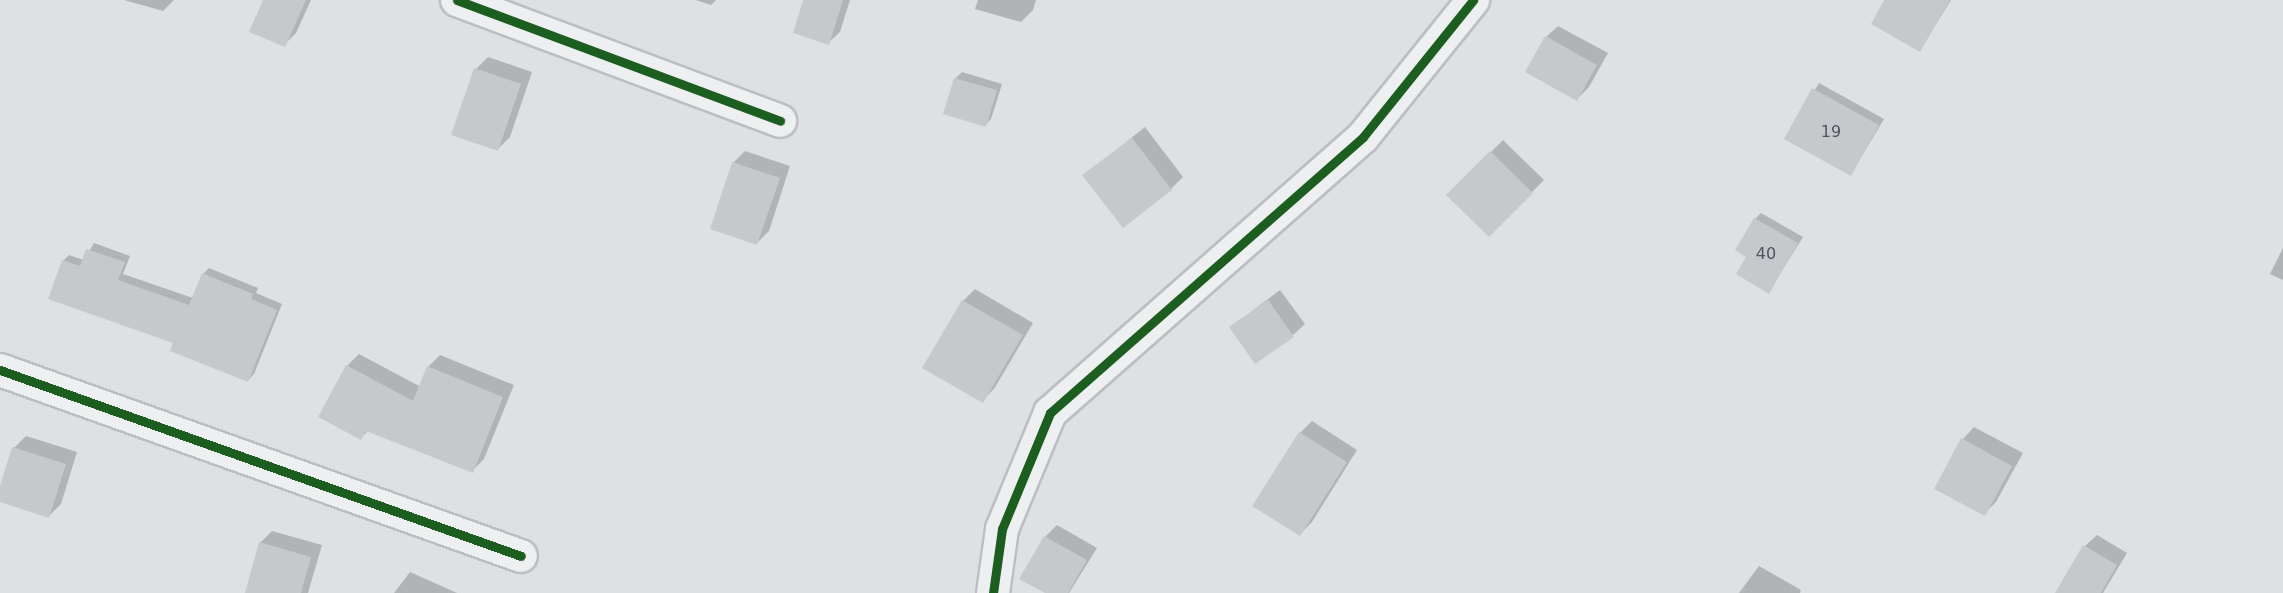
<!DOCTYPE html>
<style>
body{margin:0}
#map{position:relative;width:2283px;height:593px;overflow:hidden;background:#dfe0e4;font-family:"DejaVu Sans",sans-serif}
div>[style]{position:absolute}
.shadow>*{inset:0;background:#0003}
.building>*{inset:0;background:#c7c8cc}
.roads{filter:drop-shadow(2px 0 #bdbec2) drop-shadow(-2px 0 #bdbec2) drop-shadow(0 2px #bdbec2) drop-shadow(0 -2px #bdbec2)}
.minor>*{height:32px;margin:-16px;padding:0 16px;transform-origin:16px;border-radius:16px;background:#eeeff1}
.cycleway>*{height:9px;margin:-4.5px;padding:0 4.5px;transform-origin:4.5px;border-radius:4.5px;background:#1b5e20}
span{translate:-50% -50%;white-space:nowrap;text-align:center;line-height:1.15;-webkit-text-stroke:5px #eceef4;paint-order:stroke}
.number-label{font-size:16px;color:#505461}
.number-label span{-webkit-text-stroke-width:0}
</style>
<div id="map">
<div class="shadow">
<i style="clip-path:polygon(124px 0,174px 0,163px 11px)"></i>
<i style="clip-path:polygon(265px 0,311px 0,296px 33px,284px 45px)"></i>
<i style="clip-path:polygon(696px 0,716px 0,711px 5px)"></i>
<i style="clip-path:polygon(805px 0,850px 0,840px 32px,828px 43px)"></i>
<i style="clip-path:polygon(978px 0,1036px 0,1033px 10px,1021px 22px,975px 9px)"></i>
<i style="clip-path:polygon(1886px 0,1951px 0,1920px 50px)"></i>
<i style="clip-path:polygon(1558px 26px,1608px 53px,1589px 87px,1577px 99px,1546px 37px)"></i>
<i style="clip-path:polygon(488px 57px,532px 72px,510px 137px,498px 149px,476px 69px)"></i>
<i style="clip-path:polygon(962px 72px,1002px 84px,991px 119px,985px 125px,945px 113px,956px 78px)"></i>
<i style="clip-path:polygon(1819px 83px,1884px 119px,1851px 174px,1786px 138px)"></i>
<i style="clip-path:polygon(1145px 127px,1183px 177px,1171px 189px,1085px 175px)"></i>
<i style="clip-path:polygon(1503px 140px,1544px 180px,1489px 235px,1448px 195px)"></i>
<i style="clip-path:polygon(745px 151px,790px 166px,769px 231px,757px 243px,733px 163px)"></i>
<i style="clip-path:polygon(1761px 213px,1803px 237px,1769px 291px,1748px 256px,1755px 219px)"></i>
<i style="clip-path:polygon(94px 243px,130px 256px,123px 274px,193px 298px,203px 274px,209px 268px,258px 288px,256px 293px,282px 304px,254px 374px,248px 380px,176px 342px,63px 261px,69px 255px,84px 260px)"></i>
<i style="clip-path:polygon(2283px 248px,2283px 280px,2270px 274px)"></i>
<i style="clip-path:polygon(975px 289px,1033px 323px,994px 389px,982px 401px,963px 301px)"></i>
<i style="clip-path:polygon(1280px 290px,1305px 324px,1293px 335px,1231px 327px)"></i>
<i style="clip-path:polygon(359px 354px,421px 387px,428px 367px,440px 355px,514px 385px,484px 459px,472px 471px,369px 430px,361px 438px,347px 366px)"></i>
<i style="clip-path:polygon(1312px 421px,1357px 450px,1312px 522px,1300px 534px,1254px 505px,1300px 433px)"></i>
<i style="clip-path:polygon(1974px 427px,2023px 453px,1996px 502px,1984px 514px,1963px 439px)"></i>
<i style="clip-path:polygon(26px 436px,77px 452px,61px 504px,49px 516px,0 501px,14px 448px)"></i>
<i style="clip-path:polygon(1057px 525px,1097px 548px,1069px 593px,1048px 593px,1045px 537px)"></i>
<i style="clip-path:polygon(272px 531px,322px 545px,308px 593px,247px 593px,260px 543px)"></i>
<i style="clip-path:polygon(2097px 535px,2127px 553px,2103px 593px,2079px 593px,2085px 546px)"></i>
<i style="clip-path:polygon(1759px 566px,1801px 590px,1800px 593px,1739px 593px)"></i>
<i style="clip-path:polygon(410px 572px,457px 593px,394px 593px)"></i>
</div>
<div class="building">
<i style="clip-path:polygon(263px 0,306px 0,285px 47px,249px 32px)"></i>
<i style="clip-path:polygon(803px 0,843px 0,829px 45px,793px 33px)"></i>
<i style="clip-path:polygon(1884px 0,1950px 0,1920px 52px,1871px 24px)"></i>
<i style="clip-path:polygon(1545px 36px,1597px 65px,1577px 101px,1525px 72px)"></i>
<i style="clip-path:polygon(474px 68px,521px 84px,498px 151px,451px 135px)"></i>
<i style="clip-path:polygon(954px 78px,997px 90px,986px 127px,943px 114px)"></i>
<i style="clip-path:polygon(1812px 88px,1879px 125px,1851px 176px,1784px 139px)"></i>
<i style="clip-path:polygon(1132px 138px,1172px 190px,1123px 228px,1082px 175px)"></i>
<i style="clip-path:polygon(1490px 151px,1533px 193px,1489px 237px,1446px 195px)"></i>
<i style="clip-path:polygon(732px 162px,780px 178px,757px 245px,710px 229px)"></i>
<i style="clip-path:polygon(1754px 218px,1798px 243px,1769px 294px,1736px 274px,1746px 257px,1735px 250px)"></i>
<i style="clip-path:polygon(86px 249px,125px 262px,118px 280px,189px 305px,202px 273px,253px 294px,251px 299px,277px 310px,248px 382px,170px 351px,173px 343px,48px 299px,62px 260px,80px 266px)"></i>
<i style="clip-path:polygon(962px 300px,1023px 335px,983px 403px,922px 368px)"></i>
<i style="clip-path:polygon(1268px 300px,1294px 337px,1255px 364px,1229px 327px)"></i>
<i style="clip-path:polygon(346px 365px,413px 401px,427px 366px,503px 397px,473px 473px,366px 431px,361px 440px,318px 417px)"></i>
<i style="clip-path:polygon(1299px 432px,1347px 462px,1300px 536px,1252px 506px)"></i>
<i style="clip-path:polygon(1961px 438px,2012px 466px,1985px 516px,1934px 489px)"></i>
<i style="clip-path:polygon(12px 447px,66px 464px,49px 518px,0 502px,0 486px)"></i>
<i style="clip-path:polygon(1044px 536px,1087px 560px,1068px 593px,1045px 593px,1019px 579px)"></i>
<i style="clip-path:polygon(259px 542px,311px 557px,301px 593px,245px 593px)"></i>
<i style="clip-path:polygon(2083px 545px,2117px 565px,2101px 593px,2055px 593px)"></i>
</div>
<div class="roads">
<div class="minor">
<i style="left:457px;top:0;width:345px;rotate:20.5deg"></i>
<i style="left:0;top:370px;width:553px;rotate:19.65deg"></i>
<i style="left:993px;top:593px;width:65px;rotate:-82deg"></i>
<i style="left:1002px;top:529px;width:126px;rotate:-67.5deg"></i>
<i style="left:1050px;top:413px;width:417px;rotate:-41.4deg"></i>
<i style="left:1363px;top:137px;width:176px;rotate:-51.2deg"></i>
</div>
</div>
<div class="cycleway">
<i style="left:457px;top:0;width:345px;rotate:20.5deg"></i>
<i style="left:0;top:370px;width:553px;rotate:19.65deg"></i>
<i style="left:993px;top:593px;width:65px;rotate:-82deg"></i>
<i style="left:1002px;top:529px;width:126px;rotate:-67.5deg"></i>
<i style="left:1050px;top:413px;width:417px;rotate:-41.4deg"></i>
<i style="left:1363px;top:137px;width:176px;rotate:-51.2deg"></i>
</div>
<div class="number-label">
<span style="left:1831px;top:132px">19</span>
<span style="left:1766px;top:254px">40</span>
</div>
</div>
